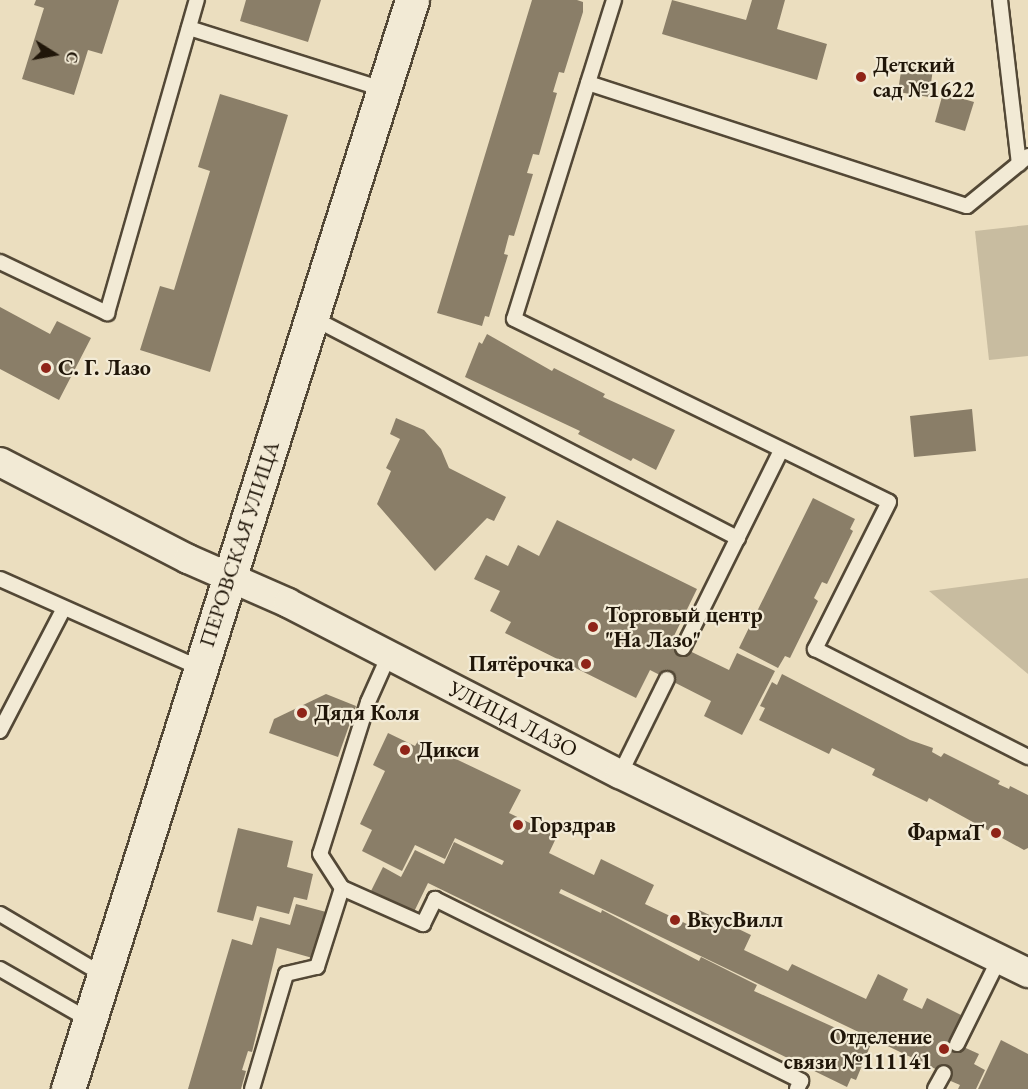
<!DOCTYPE html>
<meta charset="utf-8">
<style>
body{margin:0}
#map{position:relative;width:1028px;height:1089px;overflow:hidden;background:#ebdebf;font-family:"EB Garamond",serif}
div>[style]{position:absolute}
.green>*{inset:0;background:#c8bca0}
.building>*{inset:0;background:#8a7e68}
.roads{filter:drop-shadow(2px 0 #534836) drop-shadow(-2px 0 #534836) drop-shadow(0 2px #534836) drop-shadow(0 -2px #534836)}
.lane>*{height:14px;margin:-7px;padding:0 7px;transform-origin:7px;border-radius:7px;background:#f2ead5}
.street>*{height:28px;margin:-14px;padding:0 14px;transform-origin:14px;border-radius:14px;background:#f2ead5}
.secondary>*{height:33px;margin:-16.5px;padding:0 16.5px;transform-origin:16.5px;border-radius:16.5px;background:#f2ead5}
.dots>*{width:16px;height:16px;translate:-50% -50%;box-sizing:border-box;border:3px solid #f2ead5;border-radius:50%}
span{translate:-50% -50%;white-space:nowrap;text-align:center;line-height:1.15;-webkit-text-stroke:4.5px #f2ead5;paint-order:stroke}
.poi-label{font-size:22px;color:#201609;font-weight:700}
.left{translate:0 -50%;text-align:left}
.right{translate:-100% -50%;text-align:right}
.street-label{font-size:22px;color:#201609}
.north{position:absolute;left:24px;top:24px;width:60px;height:60px;-webkit-text-stroke:4px #f2ead5;paint-order:stroke;rotate:101deg;font-size:16px;font-weight:700;line-height:24px;text-align:center;color:#201609}
.north::after{content:'';display:block;margin:auto;width:21px;height:27px;background:#201609;clip-path:polygon(50% 0,100% 100%,50% 72%,0 100%)}
</style>
<div id="map">
<div class="green">
<i style="clip-path:polygon(1028px 225px,1028px 356px,989px 360px,975px 231px)"></i>
<i style="clip-path:polygon(1028px 578px,1028px 674px,929px 591px)"></i>
</div>
<div class="building">
<i style="clip-path:polygon(36px 0,119px 0,102px 54px,88px 50px,74px 95px,22px 79px,44px 8px,34px 5px)"></i>
<i style="clip-path:polygon(246px 0,321px 0,308px 42px,240px 21px)"></i>
<i style="clip-path:polygon(532px 0,577px 0,583px 2px,583px 12px,564px 73px,559px 72px,553px 92px,557px 93px,539px 155px,533px 154px,527px 173px,533px 174px,514px 236px,509px 235px,504px 254px,508px 255px,489px 317px,485px 316px,482px 326px,437px 313px)"></i>
<i style="clip-path:polygon(672px 0,746px 20px,752px 0,785px 0,777px 29px,827px 44px,817px 80px,662px 34px)"></i>
<i style="clip-path:polygon(902px 64px,933px 69px,929px 97px,898px 92px)"></i>
<i style="clip-path:polygon(943px 93px,974px 102px,965px 131px,935px 122px)"></i>
<i style="clip-path:polygon(220px 94px,288px 115px,210px 372px,140px 350px,160px 286px,174px 290px,210px 171px,198px 167px)"></i>
<i style="clip-path:polygon(0 307px,50px 334px,57px 321px,91px 338px,59px 400px,0 369px)"></i>
<i style="clip-path:polygon(487px 334px,552px 371px,554px 368px,605px 394px,603px 397px,675px 430px,656px 470px,633px 458px,631px 461px,578px 434px,580px 431px,465px 377px,479px 342px,482px 344px)"></i>
<i style="clip-path:polygon(972px 409px,976px 451px,914px 457px,910px 416px)"></i>
<i style="clip-path:polygon(396px 418px,424px 430px,441px 449px,449px 468px,506px 497px,494px 521px,487px 518px,435px 571px,377px 504px,391px 471px,386px 468px,400px 439px,390px 434px)"></i>
<i style="clip-path:polygon(813px 498px,855px 519px,850px 529px,853px 531px,827px 584px,822px 582px,814px 598px,818px 601px,790px 658px,785px 656px,778px 668px,739px 648px)"></i>
<i style="clip-path:polygon(557px 520px,697px 589px,671px 642px,729px 670px,737px 653px,775px 671px,742px 735px,704px 716px,711px 701px,650px 670px,636px 698px,505px 633px,511px 622px,490px 611px,500px 591px,474px 579px,486px 555px,508px 566px,518px 545px,539px 556px)"></i>
<i style="clip-path:polygon(782px 674px,910px 740px,933px 748px,932px 752px,941px 757px,944px 753px,1000px 781px,998px 784px,1009px 789px,1010px 786px,1028px 795px,1028px 848px,1024px 850px,929px 798px,927px 802px,872px 775px,875px 769px,832px 748px,829px 754px,759px 720px,765px 708px,760px 706px,772px 682px,777px 685px)"></i>
<i style="clip-path:polygon(326px 694px,356px 706px,338px 757px,269px 733px,274px 719px)"></i>
<i style="clip-path:polygon(388px 733px,415px 746px,418px 741px,521px 790px,509px 813px,557px 836px,549px 853px,594px 875px,601px 859px,654px 885px,645px 904px,691px 926px,699px 910px,751px 935px,744px 950px,788px 971px,792px 964px,866px 999px,878px 974px,908px 989px,903px 1000px,922px 1009px,927px 998px,969px 1019px,957px 1044px,979px 1054px,974px 1064px,985px 1070px,976px 1089px,958px 1089px,960px 1085px,946px 1079px,948px 1075px,561px 889px,559px 893px,601px 913px,602px 910px,699px 961px,701px 957px,757px 985px,754px 991px,871px 1044px,856px 1080px,851px 1078px,847px 1087px,428px 883px,412px 916px,369px 895px,383px 867px,401px 877px,415px 850px,444px 864px,454px 842px,502px 865px,504px 861px,455px 838px,445px 859px,415px 845px,402px 871px,362px 851px,372px 830px,360px 824px,385px 771px,373px 765px)"></i>
<i style="clip-path:polygon(238px 828px,293px 841px,287px 867px,313px 874px,307px 900px,294px 897px,289px 914px,257px 906px,253px 921px,217px 912px)"></i>
<i style="clip-path:polygon(296px 904px,330px 913px,316px 959px,277px 948px,252px 1052px,248px 1051px,242px 1070px,246px 1071px,241px 1089px,188px 1089px,232px 939px,252px 945px,260px 917px,290px 925px)"></i>
<i style="clip-path:polygon(1001px 1040px,1028px 1054px,1028px 1089px,978px 1089px)"></i>
</div>
<div class="roads">
<div class="lane">
<i style="left:614px;top:0;width:334px;rotate:107.4deg"></i>
<i style="left:514px;top:319px;width:417px;rotate:26deg"></i>
<i style="left:889px;top:502px;width:165px;rotate:116.7deg"></i>
<i style="left:815px;top:649px;width:239px;rotate:26.9deg"></i>
<i style="left:1000px;top:0;width:165px;rotate:83.4deg"></i>
<i style="left:189px;top:28px;width:203px;rotate:17.5deg"></i>
<i style="left:588px;top:83px;width:398px;rotate:18deg"></i>
<i style="left:967px;top:206px;width:79px;rotate:-39.3deg"></i>
<i style="left:0;top:262px;width:119px;rotate:25.5deg"></i>
<i style="left:107px;top:313px;width:326px;rotate:-74deg"></i>
<i style="left:311px;top:317px;width:481px;rotate:27.4deg"></i>
<i style="left:0;top:579px;width:219px;rotate:24deg"></i>
<i style="left:683px;top:648px;width:220px;rotate:-63.6deg"></i>
<i style="left:389px;top:655px;width:51px;rotate:114.1deg"></i>
<i style="left:368px;top:702px;width:159px;rotate:107.5deg"></i>
<i style="left:320px;top:854px;width:40px;rotate:57.1deg"></i>
<i style="left:342px;top:888px;width:89px;rotate:24deg"></i>
<i style="left:423px;top:924px;width:28px;rotate:-64deg"></i>
<i style="left:435px;top:899px;width:409px;rotate:26.4deg"></i>
<i style="left:801px;top:1081px;width:9px;rotate:117deg"></i>
<i style="left:0;top:731px;width:136px;rotate:-62.5deg"></i>
<i style="left:620px;top:774px;width:106px;rotate:-63.7deg"></i>
<i style="left:0;top:914px;width:120px;rotate:30.6deg"></i>
<i style="left:0;top:969px;width:103px;rotate:29.8deg"></i>
<i style="left:957px;top:1044px;width:95px;rotate:-63.7deg"></i>
<i style="left:252px;top:1089px;width:120px;rotate:-73.5deg"></i>
<i style="left:286px;top:974px;width:32px;rotate:-13deg"></i>
<i style="left:317px;top:967px;width:83px;rotate:-72.4deg"></i>
<i style="left:935px;top:1089px;width:18px;rotate:-61deg"></i>
</div>
<div class="street">
<i style="left:0;top:462px;width:212px;rotate:27.3deg"></i>
<i style="left:188px;top:559px;width:109px;rotate:23.7deg"></i>
<i style="left:288px;top:603px;width:373px;rotate:27.3deg"></i>
<i style="left:620px;top:774px;width:454px;rotate:26deg"></i>
</div>
<div class="secondary">
<i style="left:68px;top:1089px;width:1142px;rotate:-72.47deg"></i>
</div>
</div>
<div class="dots">
<i style="left:861px;top:77px;background:#8f2418"></i>
<i style="left:46px;top:368px;background:#8f2418"></i>
<i style="left:593px;top:627px;background:#8f2418"></i>
<i style="left:586px;top:664px;background:#8f2418"></i>
<i style="left:302px;top:713px;background:#8f2418"></i>
<i style="left:405px;top:750px;background:#8f2418"></i>
<i style="left:518px;top:825px;background:#8f2418"></i>
<i style="left:996px;top:833px;background:#8f2418"></i>
<i style="left:675px;top:920px;background:#8f2418"></i>
<i style="left:944px;top:1049px;background:#8f2418"></i>
</div>
<div class="poi-label">
<span class="left" style="left:873px;top:77px">Детский<br>сад №1622</span>
<span class="left" style="left:58px;top:368px">С. Г. Лазо</span>
<span class="left" style="left:605px;top:627px">Торговый центр<br>"На Лазо"</span>
<span class="right" style="left:574px;top:664px">Пятёрочка</span>
<span class="left" style="left:314px;top:713px">Дядя Коля</span>
<span class="left" style="left:417px;top:750px">Дикси</span>
<span class="left" style="left:530px;top:825px">Горздрав</span>
<span class="right" style="left:984px;top:833px">ФармаТ</span>
<span class="left" style="left:687px;top:920px">ВкусВилл</span>
<span class="right" style="left:932px;top:1049px">Отделение<br>связи №111141</span>
</div>
<div class="street-label">
<span style="left:239px;top:544px;rotate:-72deg">ПЕРОВСКАЯ УЛИЦА</span>
<span style="left:513px;top:719px;rotate:27deg">УЛИЦА ЛАЗО</span>
</div>
<div class="north">С</div>
</div>
